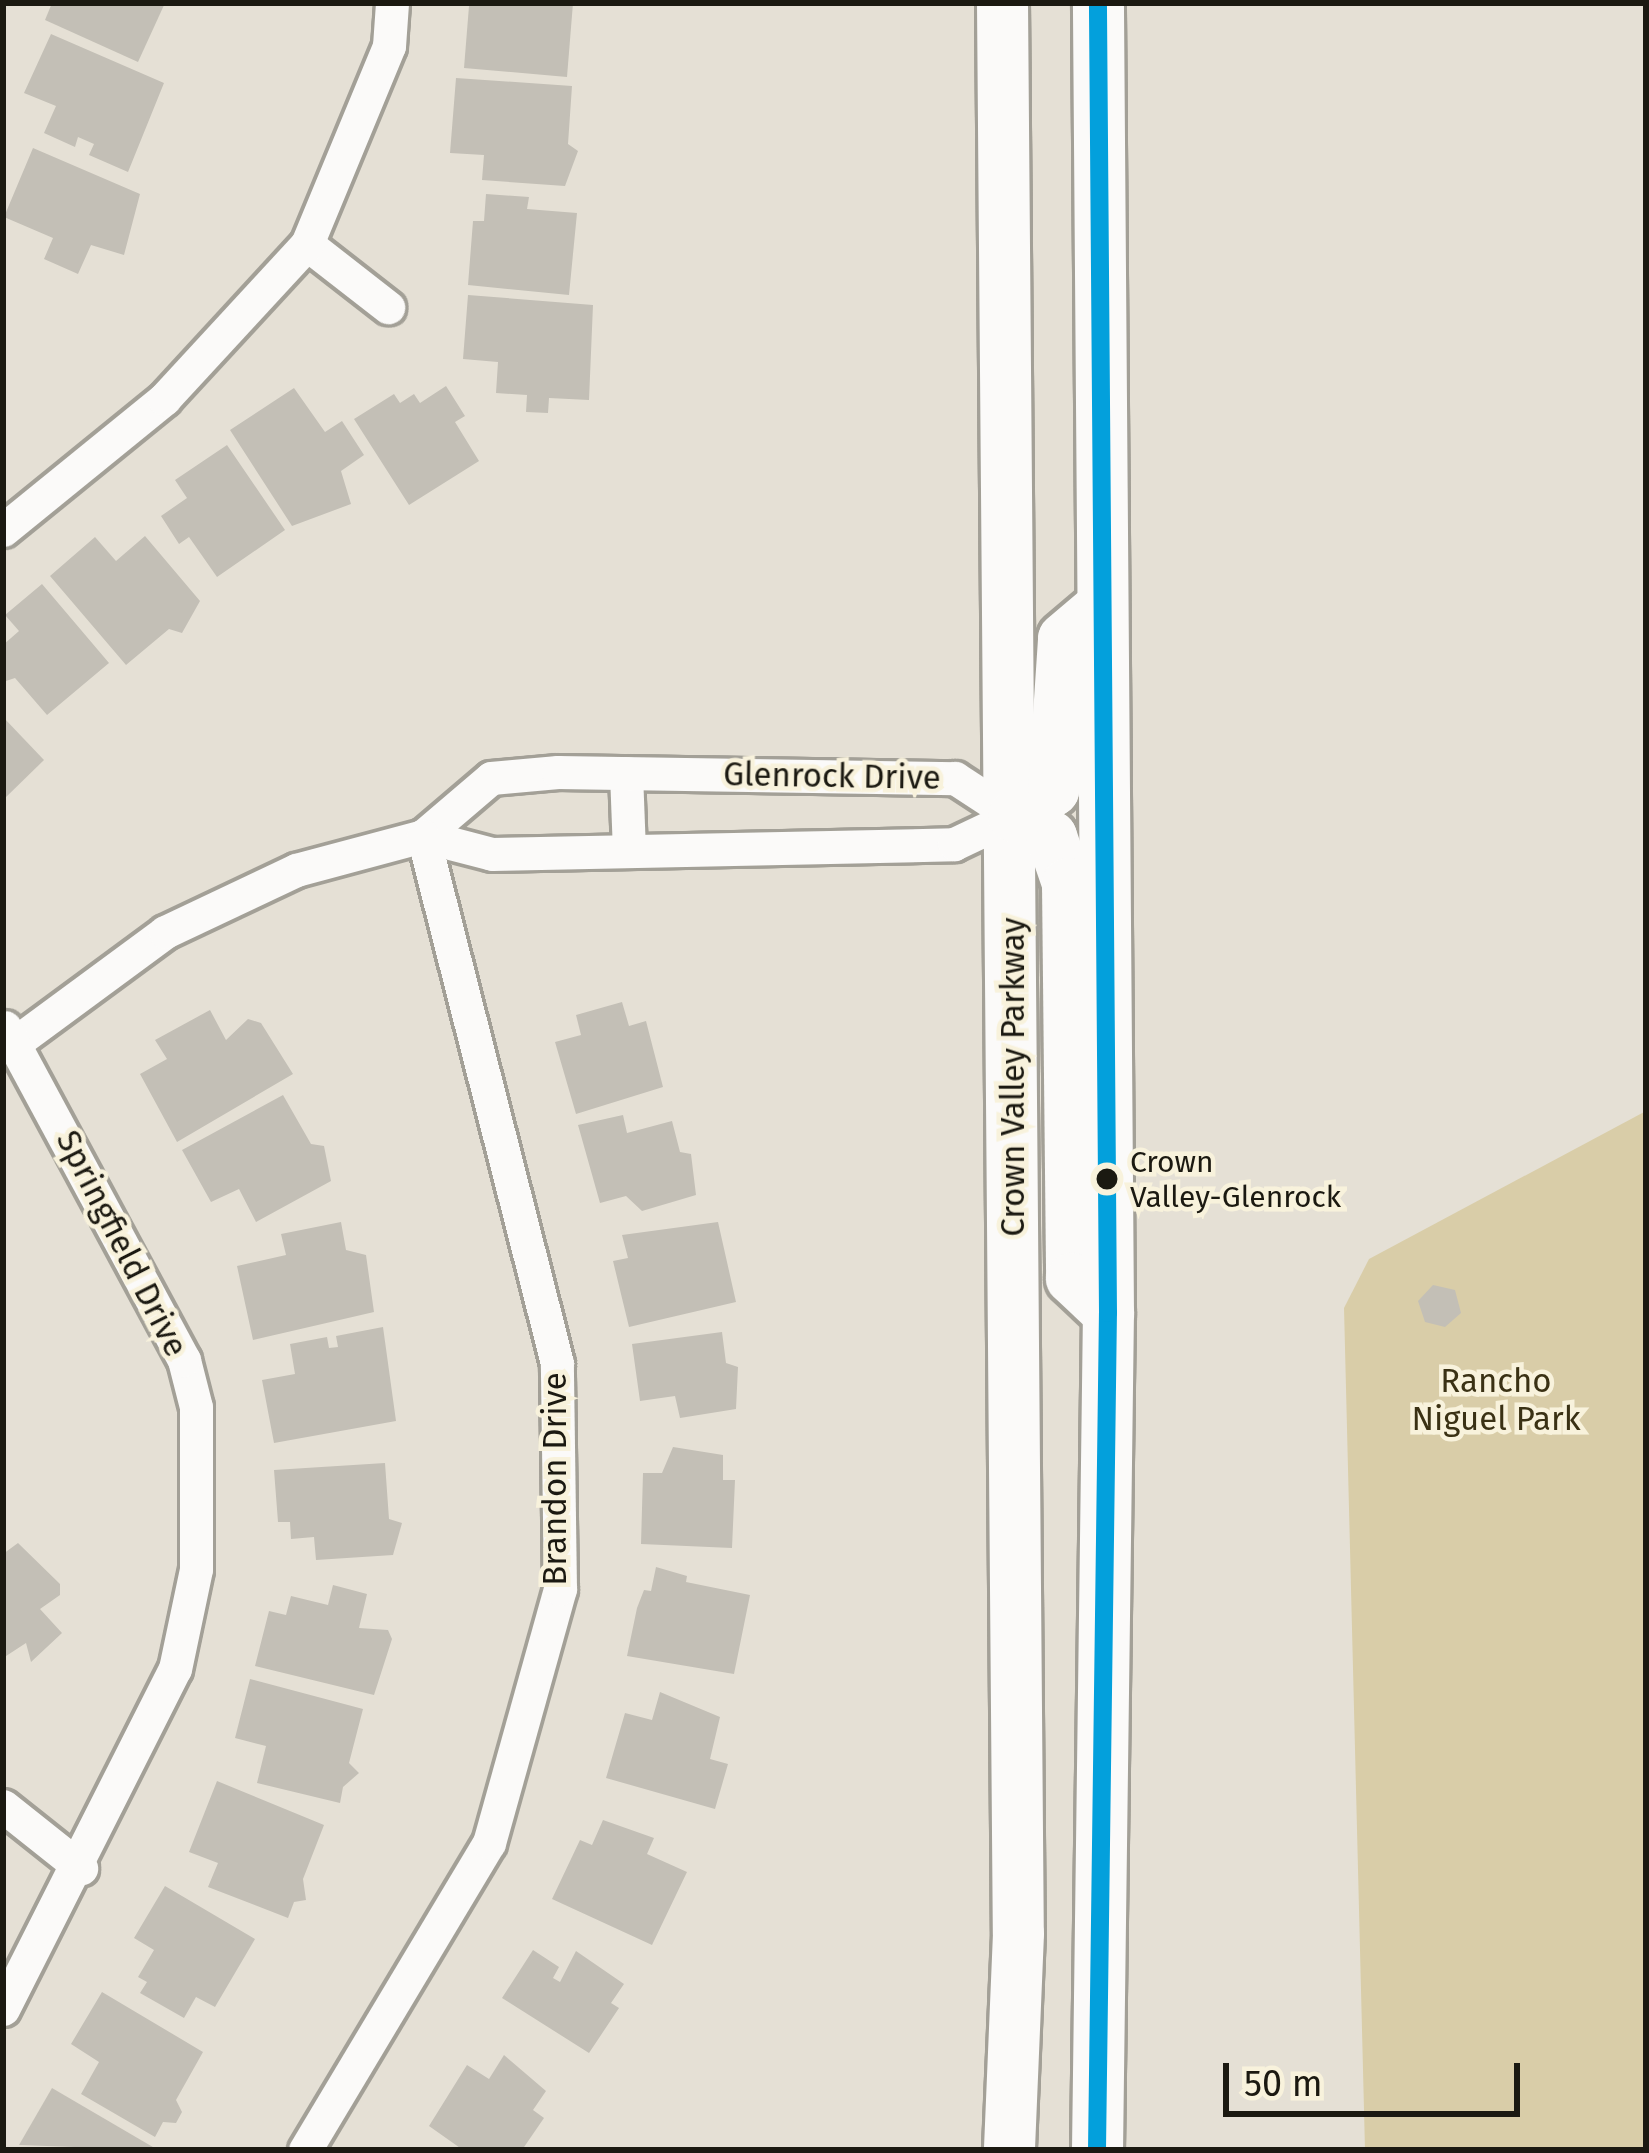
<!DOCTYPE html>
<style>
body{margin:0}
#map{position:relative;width:1649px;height:2153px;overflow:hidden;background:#e5e0d5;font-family:"Fira Sans",sans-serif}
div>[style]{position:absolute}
.green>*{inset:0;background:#d9cda8}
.building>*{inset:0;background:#c3bfb6}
.roads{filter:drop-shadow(3px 0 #a3a097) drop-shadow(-3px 0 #a3a097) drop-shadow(0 3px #a3a097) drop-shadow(0 -3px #a3a097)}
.minor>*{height:33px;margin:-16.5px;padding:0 16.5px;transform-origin:16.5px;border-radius:16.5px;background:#fbfaf9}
.primary>*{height:51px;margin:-25.5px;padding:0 25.5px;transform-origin:25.5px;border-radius:25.5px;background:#fbfaf9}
.bus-1>*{height:18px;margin:-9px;padding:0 9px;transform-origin:9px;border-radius:9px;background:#03a0dc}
.dots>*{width:33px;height:33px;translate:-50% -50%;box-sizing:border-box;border:6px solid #f8f2dc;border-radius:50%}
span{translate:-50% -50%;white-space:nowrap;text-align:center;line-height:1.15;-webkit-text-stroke:9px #f8f2dc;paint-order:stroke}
.bus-label{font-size:30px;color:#1b1911}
.left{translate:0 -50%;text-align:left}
.street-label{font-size:33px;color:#1b1911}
.park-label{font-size:33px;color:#3a3114}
.frame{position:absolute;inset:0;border:6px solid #1b1911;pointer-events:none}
.scale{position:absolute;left:1223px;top:2063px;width:297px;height:54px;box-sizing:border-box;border:6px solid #1b1911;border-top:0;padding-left:15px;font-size:36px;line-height:42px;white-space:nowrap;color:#1b1911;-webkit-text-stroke:9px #f8f2dc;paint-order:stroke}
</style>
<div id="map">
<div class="green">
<i style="clip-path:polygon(1646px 1111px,1646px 2150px,1365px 2150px,1344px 1308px,1369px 1259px)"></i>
</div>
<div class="building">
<i style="clip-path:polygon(52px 3px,165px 3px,138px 62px,45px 20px)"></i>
<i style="clip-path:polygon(573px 3px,567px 77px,464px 68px,469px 6px)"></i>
<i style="clip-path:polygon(51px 34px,164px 83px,128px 172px,89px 155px,94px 144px,78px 137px,75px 147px,44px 133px,56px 106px,24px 93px)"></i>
<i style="clip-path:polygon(456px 78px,572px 86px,568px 144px,578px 151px,565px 186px,482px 180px,484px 155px,450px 153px)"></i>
<i style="clip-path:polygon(33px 148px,140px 194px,124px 255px,91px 245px,78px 274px,44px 259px,53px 238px,4px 217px)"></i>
<i style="clip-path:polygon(486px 194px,529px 197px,527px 209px,577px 213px,569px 295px,468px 285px,473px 221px,484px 221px)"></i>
<i style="clip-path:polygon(468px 295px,593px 305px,589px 400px,549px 398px,548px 413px,526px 412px,527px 395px,496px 393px,498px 362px,463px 359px)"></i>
<i style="clip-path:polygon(446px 386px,465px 416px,455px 422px,479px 461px,409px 505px,354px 419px,394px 394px,400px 403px,414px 394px,420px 403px)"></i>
<i style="clip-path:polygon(294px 388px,325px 432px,342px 421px,364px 455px,341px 471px,351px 504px,292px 526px,230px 430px)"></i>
<i style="clip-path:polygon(227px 445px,285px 530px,217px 577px,189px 537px,179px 544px,161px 516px,187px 498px,175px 480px)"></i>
<i style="clip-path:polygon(145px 536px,200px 601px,182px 633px,169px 629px,126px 665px,50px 576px,95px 537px,116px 561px)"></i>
<i style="clip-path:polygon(42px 584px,109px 663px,47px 715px,15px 678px,3px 682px,3px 645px,19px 631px,5px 615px)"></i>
<i style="clip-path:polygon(3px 717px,44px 760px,3px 800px)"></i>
<i style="clip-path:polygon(622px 1002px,629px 1026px,646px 1021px,663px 1087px,576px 1114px,555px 1042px,581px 1035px,576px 1015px)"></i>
<i style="clip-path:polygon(210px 1010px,226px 1040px,248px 1019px,261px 1023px,293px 1074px,177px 1142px,140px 1074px,167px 1059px,155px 1040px)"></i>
<i style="clip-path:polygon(283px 1095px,311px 1144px,324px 1146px,331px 1181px,256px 1222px,239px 1189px,211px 1202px,182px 1150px)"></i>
<i style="clip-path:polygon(623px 1115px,627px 1133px,672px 1121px,680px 1152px,691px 1154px,696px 1195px,642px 1211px,626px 1196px,600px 1203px,578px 1125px)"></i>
<i style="clip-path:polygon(341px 1222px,346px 1250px,366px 1255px,374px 1312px,253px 1340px,237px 1266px,286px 1255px,281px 1234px)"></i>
<i style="clip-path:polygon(718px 1222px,736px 1302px,629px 1327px,613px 1261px,628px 1258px,622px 1235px)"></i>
<i style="clip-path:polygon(1433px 1285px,1455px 1290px,1461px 1313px,1445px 1327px,1425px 1322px,1418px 1301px)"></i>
<i style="clip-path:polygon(383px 1327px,396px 1421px,274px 1443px,262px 1380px,295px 1374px,290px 1344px,327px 1337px,329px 1348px,338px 1347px,336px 1336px)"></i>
<i style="clip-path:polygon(722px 1332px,726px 1363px,738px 1367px,736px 1409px,680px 1418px,675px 1396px,640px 1401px,632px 1344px)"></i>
<i style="clip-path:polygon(673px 1447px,723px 1455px,723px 1480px,735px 1480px,732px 1548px,641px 1544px,643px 1473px,662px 1473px)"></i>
<i style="clip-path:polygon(385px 1463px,389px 1519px,402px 1523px,393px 1555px,316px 1560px,314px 1537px,291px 1539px,290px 1522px,278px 1522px,274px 1470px)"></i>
<i style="clip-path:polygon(18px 1543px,60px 1584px,60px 1595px,40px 1609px,62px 1633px,31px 1662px,26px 1643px,3px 1658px,3px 1554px)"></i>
<i style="clip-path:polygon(656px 1567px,687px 1576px,686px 1582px,750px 1595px,734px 1674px,627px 1656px,637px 1608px,644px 1590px,651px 1591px)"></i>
<i style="clip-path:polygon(333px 1585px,367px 1594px,359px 1628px,388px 1630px,392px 1639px,374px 1695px,255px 1666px,269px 1611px,286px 1615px,291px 1596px,328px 1605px)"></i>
<i style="clip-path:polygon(250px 1679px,363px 1709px,349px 1763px,359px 1773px,343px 1787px,340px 1803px,257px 1783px,266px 1746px,235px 1738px)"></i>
<i style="clip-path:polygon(660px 1692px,720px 1717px,710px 1759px,728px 1764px,715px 1809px,606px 1778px,625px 1713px,652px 1720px)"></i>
<i style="clip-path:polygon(217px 1781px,324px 1825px,303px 1879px,306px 1900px,294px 1902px,288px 1918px,208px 1887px,218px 1863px,189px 1852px)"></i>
<i style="clip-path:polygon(603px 1820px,654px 1838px,647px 1854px,687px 1872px,652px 1945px,552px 1899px,580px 1840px,592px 1845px)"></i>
<i style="clip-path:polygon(165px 1886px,255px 1939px,215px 2007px,196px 1997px,184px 2018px,140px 1993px,147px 1982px,138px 1977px,154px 1950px,134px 1938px)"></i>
<i style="clip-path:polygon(533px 1950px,559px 1967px,553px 1978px,560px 1982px,576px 1951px,624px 1984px,611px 2003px,619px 2008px,589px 2053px,502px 1998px)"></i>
<i style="clip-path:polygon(102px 1992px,203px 2052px,176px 2100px,182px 2112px,176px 2123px,163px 2122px,155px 2137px,81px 2094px,99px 2062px,71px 2044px)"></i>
<i style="clip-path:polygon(504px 2055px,546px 2091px,533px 2110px,544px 2118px,522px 2150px,463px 2150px,429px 2126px,467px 2065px,489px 2079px)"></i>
<i style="clip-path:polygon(52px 2088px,158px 2150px,19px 2145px)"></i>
</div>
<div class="roads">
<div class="minor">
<i style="left:307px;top:244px;width:103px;rotate:37.9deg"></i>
<i style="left:3px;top:530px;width:208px;rotate:-39.1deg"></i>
<i style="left:164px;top:399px;width:211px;rotate:-47.3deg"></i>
<i style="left:307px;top:244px;width:214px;rotate:-67.5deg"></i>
<i style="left:389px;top:46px;width:43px;rotate:-86deg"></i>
<i style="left:626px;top:773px;width:78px;rotate:87.8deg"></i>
<i style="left:423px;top:836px;width:71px;rotate:14.6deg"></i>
<i style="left:492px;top:854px;width:462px;rotate:-1.2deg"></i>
<i style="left:954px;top:844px;width:65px;rotate:-25.4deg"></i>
<i style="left:16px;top:1042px;width:185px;rotate:-36.4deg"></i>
<i style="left:165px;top:932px;width:145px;rotate:-25.3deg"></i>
<i style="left:296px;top:870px;width:131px;rotate:-15deg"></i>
<i style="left:423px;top:836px;width:89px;rotate:-40.5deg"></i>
<i style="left:491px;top:778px;width:67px;rotate:-5.1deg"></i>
<i style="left:558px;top:772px;width:397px;rotate:0.9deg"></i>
<i style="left:955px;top:778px;width:69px;rotate:33.2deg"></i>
<i style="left:3px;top:1806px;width:100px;rotate:38.5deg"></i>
<i style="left:3px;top:2009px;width:381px;rotate:-63.2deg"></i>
<i style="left:175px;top:1669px;width:102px;rotate:-78.1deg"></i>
<i style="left:196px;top:1569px;width:162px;rotate:-90deg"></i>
<i style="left:196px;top:1407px;width:49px;rotate:-104.3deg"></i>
<i style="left:184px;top:1360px;width:378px;rotate:-118.3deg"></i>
<i style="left:305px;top:2150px;width:358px;rotate:-59.1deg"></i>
<i style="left:489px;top:1843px;width:264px;rotate:-74.4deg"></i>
<i style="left:560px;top:1589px;width:226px;rotate:-90.8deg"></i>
<i style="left:557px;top:1363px;width:544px;rotate:-104.27deg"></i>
</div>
<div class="primary">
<i style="left:1002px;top:3px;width:1930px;rotate:89.53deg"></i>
<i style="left:1018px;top:1933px;width:217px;rotate:92.4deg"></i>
<i style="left:1013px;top:816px;width:43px;rotate:27.8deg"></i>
<i style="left:1051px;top:836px;width:50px;rotate:71.2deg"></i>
<i style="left:1067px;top:883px;width:395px;rotate:89.4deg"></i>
<i style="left:1071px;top:1278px;width:51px;rotate:43.4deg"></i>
<i style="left:1013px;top:816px;width:48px;rotate:-33deg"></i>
<i style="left:1053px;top:790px;width:152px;rotate:-86.2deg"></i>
<i style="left:1063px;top:638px;width:45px;rotate:-40.5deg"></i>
<i style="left:1097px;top:2150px;width:837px;rotate:-89.25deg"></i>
<i style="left:1108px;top:1313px;width:1310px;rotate:-90.44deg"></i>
</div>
</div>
<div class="bus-1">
<i style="left:1097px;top:2150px;width:837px;rotate:-89.25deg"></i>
<i style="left:1108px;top:1313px;width:1310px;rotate:-90.44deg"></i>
</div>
<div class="dots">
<i style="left:1107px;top:1179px;background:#1b1911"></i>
</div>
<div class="bus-label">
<span class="left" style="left:1130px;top:1179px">Crown<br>Valley-Glenrock</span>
</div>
<div class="street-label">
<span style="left:832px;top:777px;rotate:1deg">Glenrock Drive</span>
<span style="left:1014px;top:1077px;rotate:-90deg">Crown Valley Parkway</span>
<span style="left:121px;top:1244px;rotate:63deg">Springfield Drive</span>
<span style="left:556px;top:1479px;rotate:-90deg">Brandon Drive</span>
</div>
<div class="park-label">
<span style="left:1496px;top:1401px">Rancho<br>Niguel Park</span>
</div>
<div class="frame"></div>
<div class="scale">50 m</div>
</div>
